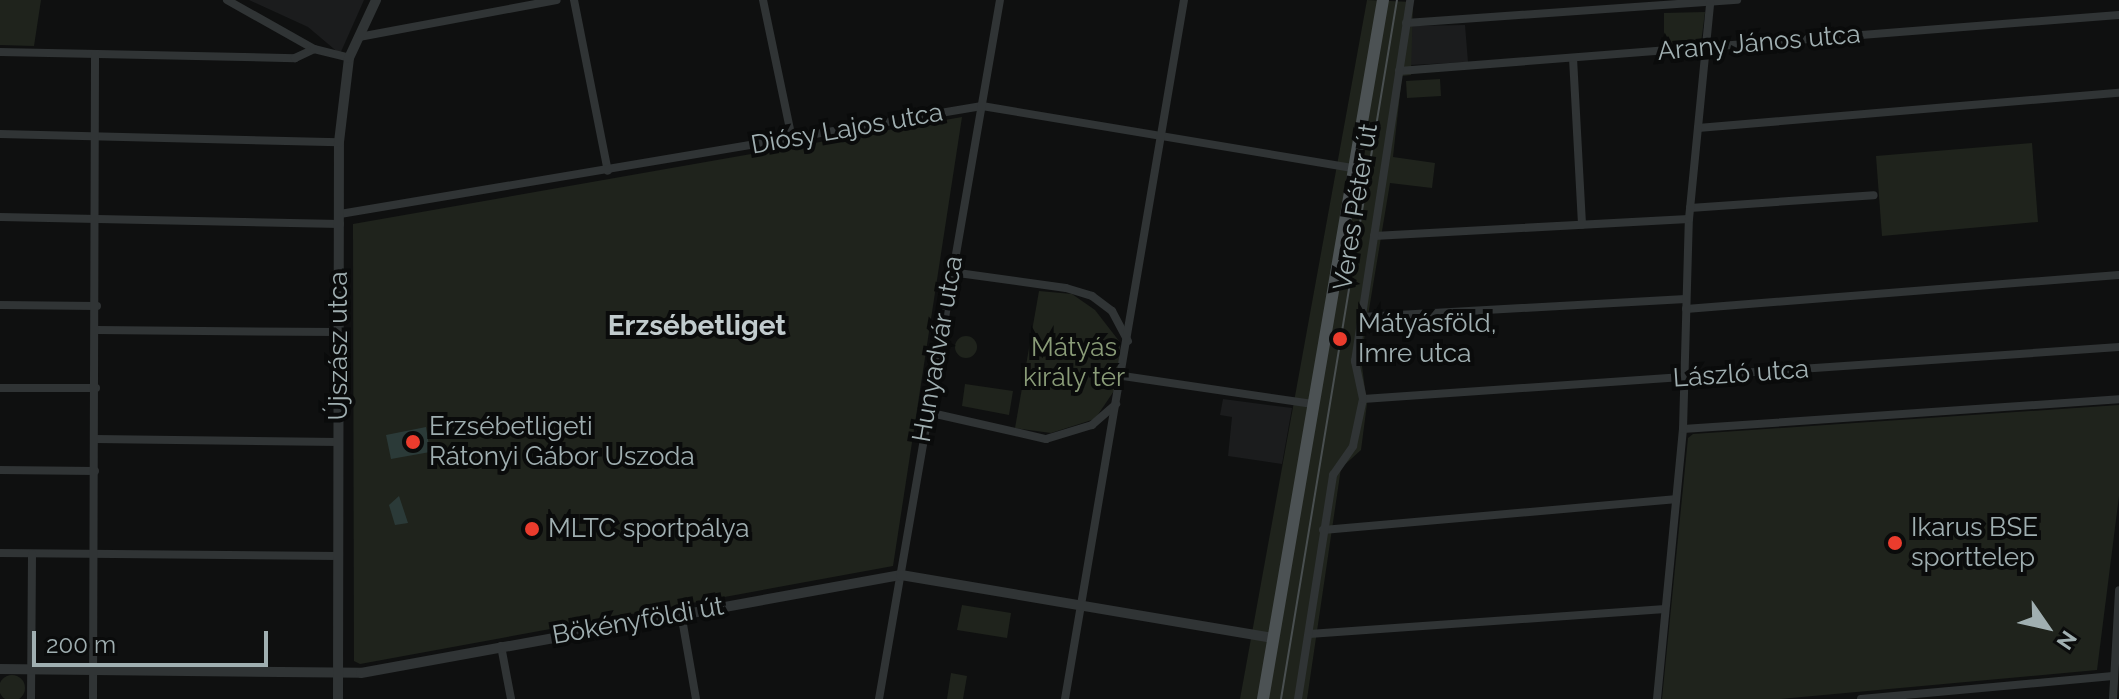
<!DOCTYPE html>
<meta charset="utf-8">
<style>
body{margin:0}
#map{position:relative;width:2119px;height:699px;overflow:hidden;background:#0f1010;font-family:Raleway,sans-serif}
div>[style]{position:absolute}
.built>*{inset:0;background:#1b1c1d}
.green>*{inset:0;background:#1f231c}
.round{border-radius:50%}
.water>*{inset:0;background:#2b3a38}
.minor>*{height:8px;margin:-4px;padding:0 4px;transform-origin:4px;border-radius:4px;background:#303435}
.tertiary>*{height:10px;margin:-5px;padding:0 5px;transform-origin:5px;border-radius:5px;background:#303435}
.primary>*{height:12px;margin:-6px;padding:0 6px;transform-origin:6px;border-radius:6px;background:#4c5254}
.tram>*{height:2px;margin:-1px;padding:0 1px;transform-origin:1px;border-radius:1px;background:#494f50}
.dots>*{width:22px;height:22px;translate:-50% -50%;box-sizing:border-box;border:4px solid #0a0b0b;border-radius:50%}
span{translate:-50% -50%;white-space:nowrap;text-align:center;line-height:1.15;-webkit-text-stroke:8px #0a0b0b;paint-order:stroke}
.street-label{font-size:26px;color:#a0afb1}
.poi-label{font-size:26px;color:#a0afb1}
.left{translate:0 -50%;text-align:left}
.park-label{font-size:26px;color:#8a9c78}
.neighbourhood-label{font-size:28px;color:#c1cbcd;font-weight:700}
.north{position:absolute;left:2007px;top:587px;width:80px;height:80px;-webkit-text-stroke:6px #0a0b0b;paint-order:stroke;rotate:124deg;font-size:22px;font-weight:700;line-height:32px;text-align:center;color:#a0afb1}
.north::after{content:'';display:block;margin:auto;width:28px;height:36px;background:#a0afb1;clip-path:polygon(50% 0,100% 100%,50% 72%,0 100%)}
.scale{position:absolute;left:32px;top:631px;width:236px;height:36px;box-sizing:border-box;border:4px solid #a0afb1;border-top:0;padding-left:10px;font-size:24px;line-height:28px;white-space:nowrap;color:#a0afb1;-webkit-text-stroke:6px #0a0b0b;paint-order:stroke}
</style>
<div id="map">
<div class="built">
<i style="clip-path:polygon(249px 0,364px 0,340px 54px,308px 27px)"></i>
<i style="clip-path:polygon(1465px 25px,1468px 62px,1411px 65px,1410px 26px)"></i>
<i style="clip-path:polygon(1223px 399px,1292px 408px,1282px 464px,1228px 456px,1232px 417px,1220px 415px)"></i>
</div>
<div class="green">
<i style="clip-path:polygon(0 0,41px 0,34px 46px,0 45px)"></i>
<i style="clip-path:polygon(1367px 0,1413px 2px,1411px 75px,1402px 76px,1393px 157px,1435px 163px,1432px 188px,1390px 183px,1361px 358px,1367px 404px,1361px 450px,1341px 468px,1307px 699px,1240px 699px)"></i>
<i style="clip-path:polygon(1705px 12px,1701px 43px,1664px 46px,1664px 13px)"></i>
<i style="clip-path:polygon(1440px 79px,1441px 96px,1407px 98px,1406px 81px)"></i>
<i style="clip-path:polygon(962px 117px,893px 566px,360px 664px,354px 661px,353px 224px)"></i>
<i style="clip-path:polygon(2032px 143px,2038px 222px,1882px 236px,1876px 156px)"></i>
<i style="clip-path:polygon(1039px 291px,1072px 294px,1095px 310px,1119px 341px,1122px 360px,1118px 385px,1095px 419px,1051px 433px,1015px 428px)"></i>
<i class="round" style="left:955px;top:336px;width:22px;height:22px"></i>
<i style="clip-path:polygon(965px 384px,1013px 391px,1009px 415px,962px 406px)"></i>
<i style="clip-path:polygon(2119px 405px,2119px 496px,2097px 670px,1780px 699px,1662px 699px,1688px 438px,1693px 434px)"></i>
<i style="clip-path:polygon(962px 605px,1011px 613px,1007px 638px,957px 630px)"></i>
<i style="clip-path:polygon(951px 673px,967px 676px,963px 699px,947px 699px)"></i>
<i class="round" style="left:-1px;top:675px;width:26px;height:26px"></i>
</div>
<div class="water">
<i style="clip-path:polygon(426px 427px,430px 452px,391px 459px,386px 435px)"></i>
<i style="clip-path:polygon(399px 496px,408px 523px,395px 525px,389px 505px)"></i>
</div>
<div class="minor">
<i style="left:227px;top:0;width:100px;rotate:29.4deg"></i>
<i style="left:574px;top:0;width:174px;rotate:78.8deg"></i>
<i style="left:763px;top:0;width:142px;rotate:78.2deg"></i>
<i style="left:1406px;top:23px;width:332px;rotate:-4deg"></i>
<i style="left:359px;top:37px;width:201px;rotate:-10.6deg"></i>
<i style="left:0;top:52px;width:295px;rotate:1.2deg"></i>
<i style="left:295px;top:58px;width:21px;rotate:-25deg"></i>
<i style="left:314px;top:49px;width:36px;rotate:14deg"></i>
<i style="left:1573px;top:58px;width:167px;rotate:86.9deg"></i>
<i style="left:1399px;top:71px;width:722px;rotate:-4.45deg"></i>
<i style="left:1698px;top:128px;width:422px;rotate:-4.8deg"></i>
<i style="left:0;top:134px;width:339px;rotate:1.4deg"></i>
<i style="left:1690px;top:208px;width:184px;rotate:-4deg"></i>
<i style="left:340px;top:214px;width:651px;rotate:-9.55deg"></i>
<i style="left:982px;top:106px;width:377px;rotate:9.5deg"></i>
<i style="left:0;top:217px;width:340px;rotate:1.2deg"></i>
<i style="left:1374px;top:236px;width:315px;rotate:-3.1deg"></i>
<i style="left:951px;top:272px;width:116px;rotate:7.9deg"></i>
<i style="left:1066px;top:288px;width:27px;rotate:17deg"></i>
<i style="left:1092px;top:296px;width:25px;rotate:37deg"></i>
<i style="left:1112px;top:311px;width:34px;rotate:62deg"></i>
<i style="left:0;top:305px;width:97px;rotate:0.6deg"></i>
<i style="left:1686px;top:309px;width:434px;rotate:-4.5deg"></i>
<i style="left:1362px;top:317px;width:324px;rotate:-3.2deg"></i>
<i style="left:96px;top:330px;width:243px;rotate:0.5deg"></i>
<i style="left:1123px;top:376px;width:192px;rotate:8.4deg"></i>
<i style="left:0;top:388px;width:96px"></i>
<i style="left:1363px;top:399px;width:758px;rotate:-3.93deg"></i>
<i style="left:927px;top:412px;width:122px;rotate:12.8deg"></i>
<i style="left:1046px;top:439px;width:48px;rotate:-16.9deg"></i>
<i style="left:1092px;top:425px;width:32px;rotate:-41deg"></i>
<i style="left:1683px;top:429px;width:437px;rotate:-3.9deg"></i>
<i style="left:95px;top:439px;width:244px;rotate:0.7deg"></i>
<i style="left:0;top:470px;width:95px;rotate:0.6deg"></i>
<i style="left:1323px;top:530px;width:353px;rotate:-5deg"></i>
<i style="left:0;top:553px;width:339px;rotate:0.5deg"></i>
<i style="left:681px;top:613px;width:87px;rotate:80.1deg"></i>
<i style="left:1309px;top:634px;width:357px;rotate:-4deg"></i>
<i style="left:501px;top:646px;width:54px;rotate:79.3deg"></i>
<i style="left:31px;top:699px;width:145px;rotate:-89.6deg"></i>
<i style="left:93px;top:699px;width:645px;rotate:-89.82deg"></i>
<i style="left:879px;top:699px;width:709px;rotate:-80.18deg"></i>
<i style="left:1065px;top:699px;width:709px;rotate:-80.34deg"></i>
<i style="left:1298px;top:699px;width:227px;rotate:-81.1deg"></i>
<i style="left:1333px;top:475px;width:35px;rotate:-55deg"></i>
<i style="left:1353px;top:446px;width:48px;rotate:-78deg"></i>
<i style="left:1363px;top:399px;width:39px;rotate:-102deg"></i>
<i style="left:1355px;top:361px;width:365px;rotate:-81.3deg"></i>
<i style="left:1657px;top:699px;width:271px;rotate:-84.5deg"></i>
<i style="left:1683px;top:429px;width:210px;rotate:-88.4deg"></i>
<i style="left:1689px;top:219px;width:217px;rotate:-84.4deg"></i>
<i style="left:1861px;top:699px;width:253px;rotate:-5.2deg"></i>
<i style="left:2113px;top:699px;width:109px;rotate:-86.8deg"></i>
</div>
<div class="tertiary">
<i style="left:0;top:669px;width:361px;rotate:0.6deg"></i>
<i style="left:361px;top:673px;width:549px;rotate:-10.29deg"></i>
<i style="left:901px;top:575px;width:376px;rotate:9.6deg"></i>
<i style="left:338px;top:699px;width:557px;rotate:-89.9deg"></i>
<i style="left:339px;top:142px;width:85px;rotate:-83.2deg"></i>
<i style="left:349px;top:58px;width:64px;rotate:-65deg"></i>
</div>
<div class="primary">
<i style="left:1263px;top:699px;width:709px;rotate:-80.26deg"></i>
</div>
<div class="tram">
<i style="left:1281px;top:699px;width:709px;rotate:-80.58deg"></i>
</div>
<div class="dots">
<i style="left:1340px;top:339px;background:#eb3c2d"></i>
<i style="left:413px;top:442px;background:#eb3c2d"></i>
<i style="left:532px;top:529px;background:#eb3c2d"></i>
<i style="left:1895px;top:543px;background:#eb3c2d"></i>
</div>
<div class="street-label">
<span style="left:1759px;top:43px;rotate:-5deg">Arany János utca</span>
<span style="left:847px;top:129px;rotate:-10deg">Diósy Lajos utca</span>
<span style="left:1356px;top:207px;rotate:-81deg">Veres Péter út</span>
<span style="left:339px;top:346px;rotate:-90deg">Újszász utca</span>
<span style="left:938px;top:349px;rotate:-80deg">Hunyadvár utca</span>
<span style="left:1741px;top:374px;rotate:-4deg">László utca</span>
<span style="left:638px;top:621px;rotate:-10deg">Bökényföldi út</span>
</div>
<div class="poi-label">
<span class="left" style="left:1358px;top:339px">Mátyásföld,<br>Imre utca</span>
<span class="left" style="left:429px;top:442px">Erzsébetligeti<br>Rátonyi Gábor Uszoda</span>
<span class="left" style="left:1911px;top:543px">Ikarus BSE<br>sporttelep</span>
<span class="left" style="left:548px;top:529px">MLTC sportpálya</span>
</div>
<div class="park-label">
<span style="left:1074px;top:363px">Mátyás<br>király tér</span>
</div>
<div class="neighbourhood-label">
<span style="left:697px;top:326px">Erzsébetliget</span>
</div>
<div class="north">N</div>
<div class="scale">200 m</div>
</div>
